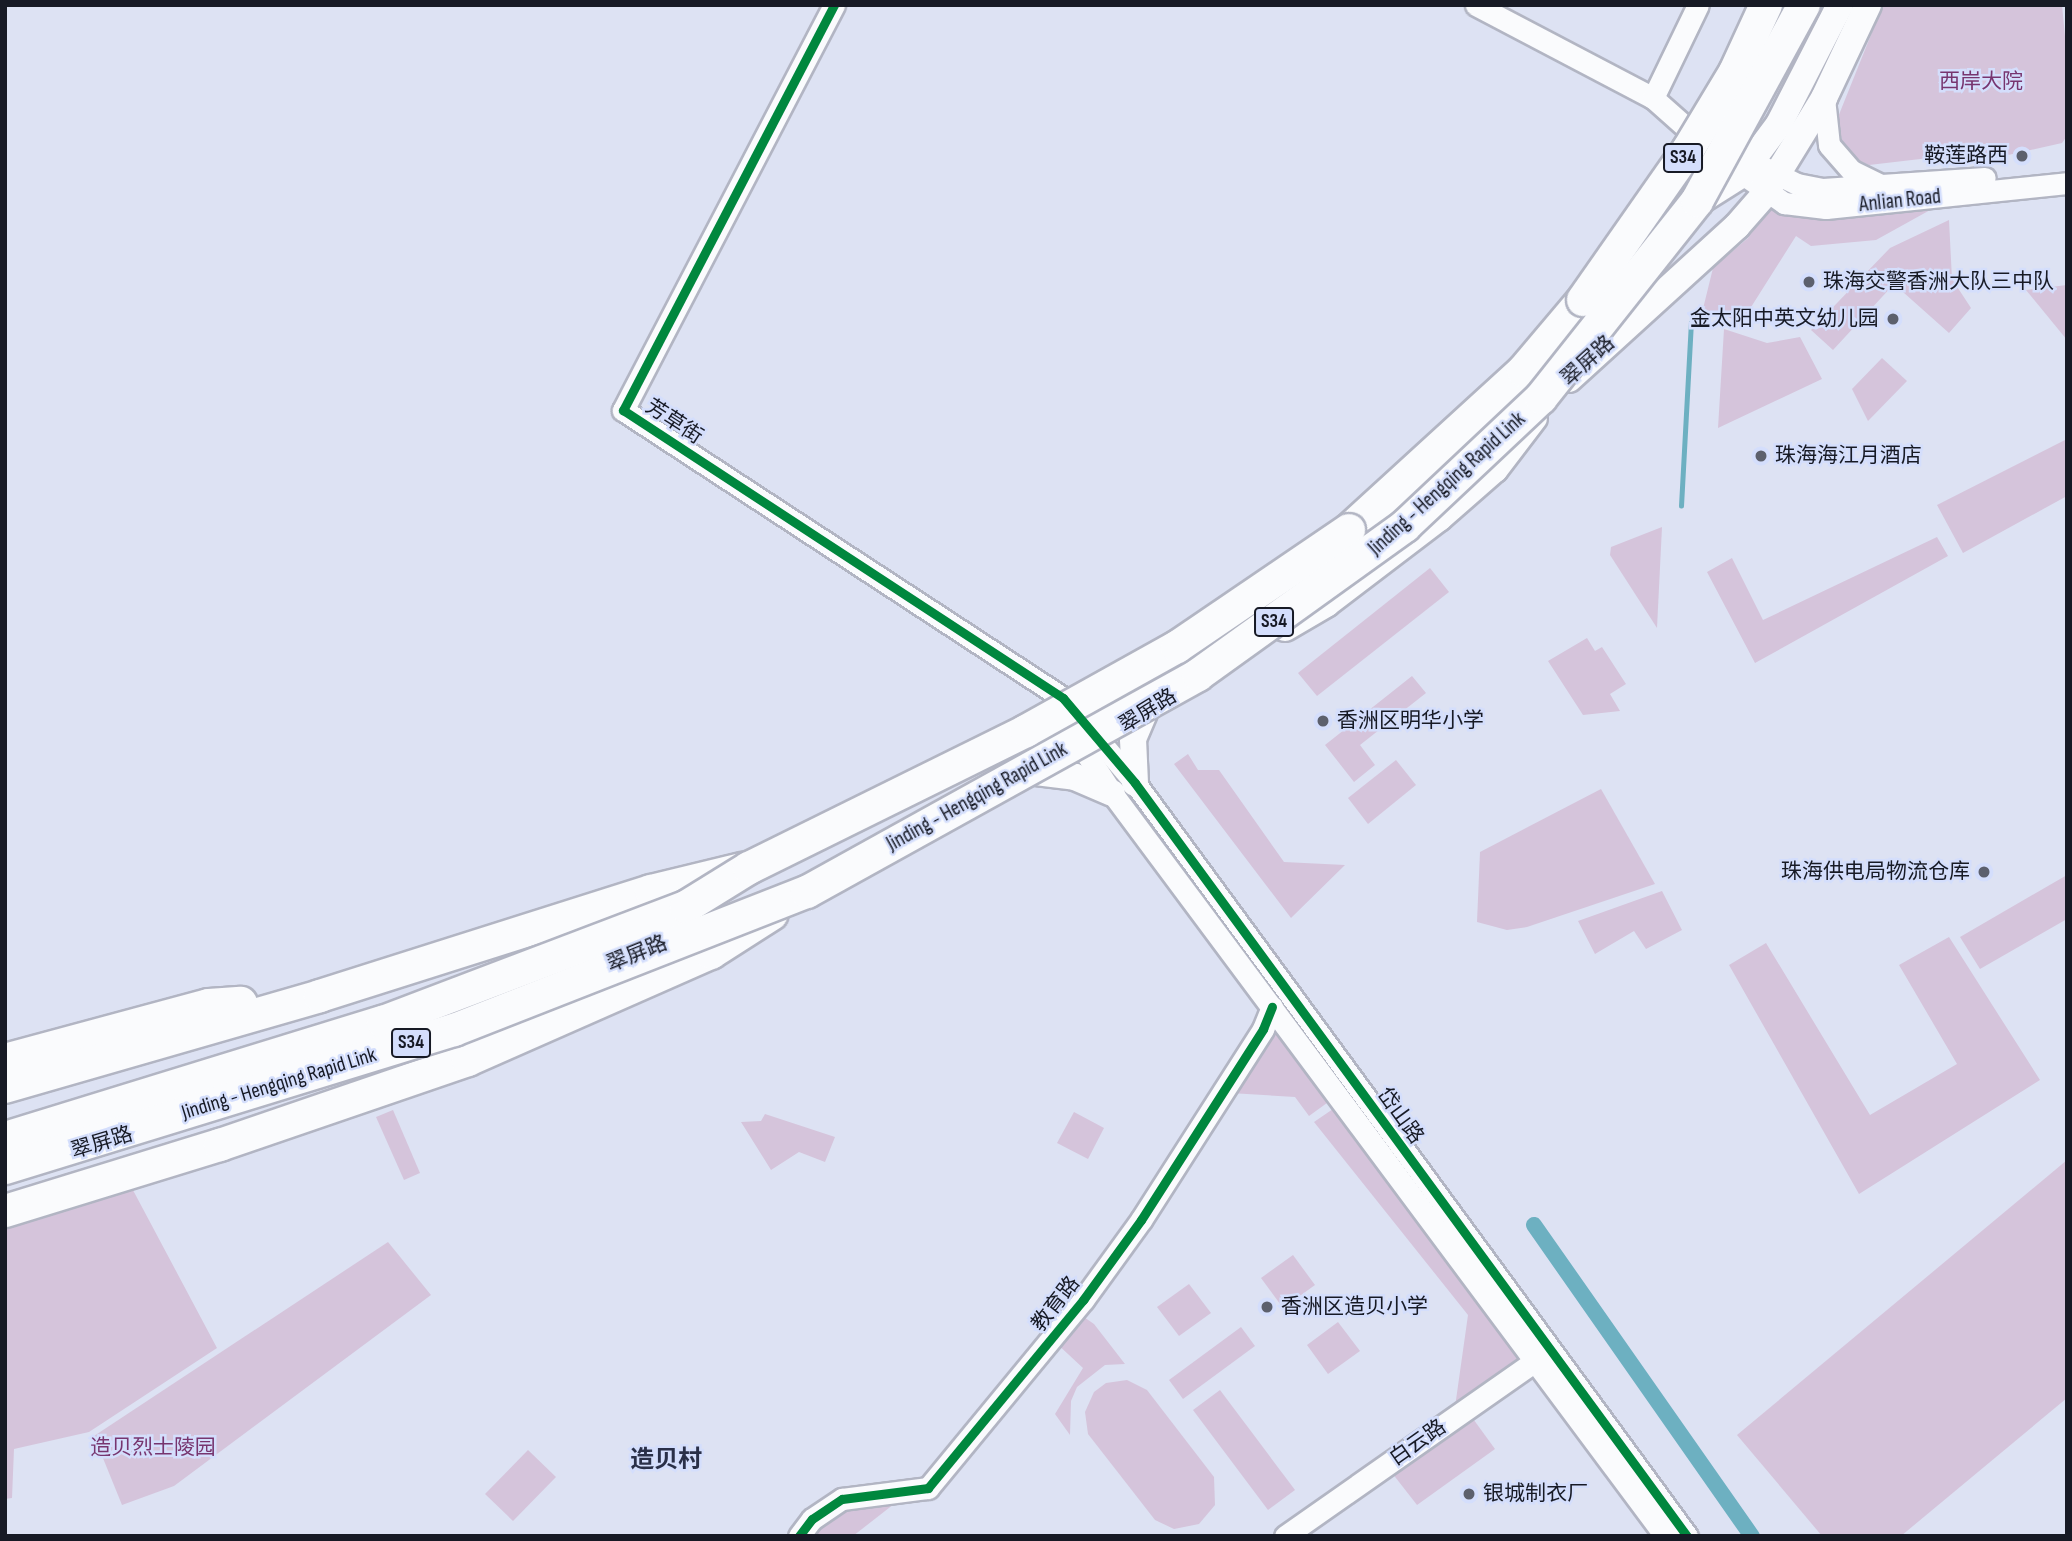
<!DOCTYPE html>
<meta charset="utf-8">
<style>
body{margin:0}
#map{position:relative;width:2072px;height:1541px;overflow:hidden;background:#dde2f3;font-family:"Sofia Sans Condensed","Noto Sans SC",sans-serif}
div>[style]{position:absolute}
.green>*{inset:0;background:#d5c4db}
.stream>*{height:4.5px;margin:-2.25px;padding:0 2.25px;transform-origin:2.25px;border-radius:2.25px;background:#6db0c1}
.canal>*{height:16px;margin:-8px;padding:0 8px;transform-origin:8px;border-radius:8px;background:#6db0c1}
.roads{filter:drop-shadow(2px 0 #b2b5c3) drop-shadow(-2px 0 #b2b5c3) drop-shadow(0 2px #b2b5c3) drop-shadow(0 -2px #b2b5c3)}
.minor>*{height:21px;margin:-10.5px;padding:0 10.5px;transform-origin:10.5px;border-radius:10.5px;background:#fafbfd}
.major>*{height:26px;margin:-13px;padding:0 13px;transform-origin:13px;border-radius:13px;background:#fafbfd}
.highway>*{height:32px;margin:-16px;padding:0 16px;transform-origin:16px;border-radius:16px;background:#fafbfd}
.bridges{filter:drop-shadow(2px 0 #b2b5c3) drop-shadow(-2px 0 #b2b5c3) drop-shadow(0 2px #b2b5c3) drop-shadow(0 -2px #b2b5c3)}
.highway-bridge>*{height:32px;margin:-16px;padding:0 16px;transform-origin:16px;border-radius:16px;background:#fafbfd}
.cycleway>*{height:9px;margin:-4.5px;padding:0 4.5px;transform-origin:4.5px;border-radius:4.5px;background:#00873e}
.dots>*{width:19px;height:19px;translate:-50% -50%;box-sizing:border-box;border:4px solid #d4defc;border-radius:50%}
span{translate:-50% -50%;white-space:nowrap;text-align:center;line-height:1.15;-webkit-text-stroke:5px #d4defc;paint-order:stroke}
.shield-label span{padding:2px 5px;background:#d4defc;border:2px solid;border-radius:5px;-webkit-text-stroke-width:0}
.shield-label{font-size:19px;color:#171a25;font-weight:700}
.park-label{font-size:21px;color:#77356f}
.poi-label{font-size:21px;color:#171a25}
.right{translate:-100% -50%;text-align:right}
.left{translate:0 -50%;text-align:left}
.street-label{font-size:21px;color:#171a25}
.quarter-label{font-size:24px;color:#2a3048;font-weight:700}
.frame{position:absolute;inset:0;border:7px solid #171a25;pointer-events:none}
</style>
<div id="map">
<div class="green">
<i style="clip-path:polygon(1883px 5px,2062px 5px,2067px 57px,2067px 136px,2062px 143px,1990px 159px,1929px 158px,1869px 165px,1858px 160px,1846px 151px,1836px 122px)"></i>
<i style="clip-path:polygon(1770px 192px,1804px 205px,1959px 194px,1876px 240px,1811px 246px,1796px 236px,1741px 323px,1722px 314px,1701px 317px,1713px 268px,1748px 238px)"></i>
<i style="clip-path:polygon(1949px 220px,1952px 279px,1971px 308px,1949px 333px,1894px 284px,1833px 350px,1811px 330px,1890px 248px)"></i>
<i style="clip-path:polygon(2067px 285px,2067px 340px,2026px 290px)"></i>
<i style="clip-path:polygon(1724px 329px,1767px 343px,1800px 337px,1822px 379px,1718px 428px)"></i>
<i style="clip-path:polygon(1882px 358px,1907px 381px,1868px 421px,1852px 389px)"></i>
<i style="clip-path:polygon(2067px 439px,2067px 496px,1963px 553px,1937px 505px)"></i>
<i style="clip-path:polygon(1662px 527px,1657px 628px,1610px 555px,1611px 547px)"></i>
<i style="clip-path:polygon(1937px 537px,1948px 556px,1755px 663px,1707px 572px,1732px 558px,1763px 620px)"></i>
<i style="clip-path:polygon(1430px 568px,1449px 592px,1317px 696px,1298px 673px)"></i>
<i style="clip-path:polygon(1587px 638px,1595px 651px,1602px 647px,1626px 684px,1610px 694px,1620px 711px,1583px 715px,1548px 661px)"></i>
<i style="clip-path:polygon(1412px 676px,1426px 693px,1360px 745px,1375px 765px,1354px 782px,1325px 745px)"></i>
<i style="clip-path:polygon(1188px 754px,1198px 770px,1219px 770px,1284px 862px,1345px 865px,1291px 918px,1174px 764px)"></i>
<i style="clip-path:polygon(1396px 760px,1416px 785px,1368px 824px,1348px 798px)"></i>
<i style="clip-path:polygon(1601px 789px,1655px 884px,1527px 927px,1507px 930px,1477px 922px,1480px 852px)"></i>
<i style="clip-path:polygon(2067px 875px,2067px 919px,1980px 969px,1960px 937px)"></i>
<i style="clip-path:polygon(1662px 891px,1682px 930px,1646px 949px,1634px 931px,1595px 954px,1578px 921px)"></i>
<i style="clip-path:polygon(1949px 937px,2040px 1080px,1859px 1194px,1729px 965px,1766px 943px,1870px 1115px,1957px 1064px,1899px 965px)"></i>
<i style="clip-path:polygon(1284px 997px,1349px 1087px,1309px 1116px,1295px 1097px,1230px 1093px)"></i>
<i style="clip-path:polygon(1352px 1096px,1538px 1356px,1454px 1414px,1468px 1315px,1314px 1122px)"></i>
<i style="clip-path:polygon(393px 1110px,420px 1173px,404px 1180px,376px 1117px)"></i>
<i style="clip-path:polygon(1074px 1112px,1104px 1128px,1088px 1159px,1057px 1143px)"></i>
<i style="clip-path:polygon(765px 1114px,835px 1137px,825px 1162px,799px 1152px,771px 1170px,741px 1122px,761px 1121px)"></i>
<i style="clip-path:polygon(2067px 1160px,2067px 1398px,1901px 1536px,1822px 1536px,1737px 1435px)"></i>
<i style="clip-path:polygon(126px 1177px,217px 1348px,89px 1432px,14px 1449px,12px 1498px,5px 1499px,5px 1220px)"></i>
<i style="clip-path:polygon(388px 1242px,431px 1295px,174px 1486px,122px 1505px,94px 1436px)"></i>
<i style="clip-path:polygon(1293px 1255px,1315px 1285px,1283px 1308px,1261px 1278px)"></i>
<i style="clip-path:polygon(1189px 1284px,1211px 1313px,1179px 1336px,1157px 1307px)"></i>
<i style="clip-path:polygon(1078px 1313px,1094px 1324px,1125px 1364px,1105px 1365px,1077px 1387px,1071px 1401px,1070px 1435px,1055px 1414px,1083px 1368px,1054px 1341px)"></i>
<i style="clip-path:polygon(1338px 1322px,1360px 1351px,1328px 1374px,1307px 1345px)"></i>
<i style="clip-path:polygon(1241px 1327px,1255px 1346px,1183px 1399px,1169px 1380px)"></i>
<i style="clip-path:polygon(1127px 1380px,1147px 1390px,1214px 1477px,1215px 1505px,1199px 1524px,1174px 1529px,1155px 1520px,1088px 1434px,1085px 1412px,1094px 1392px,1106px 1383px)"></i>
<i style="clip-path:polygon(1220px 1390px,1295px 1490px,1268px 1510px,1193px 1410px)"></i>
<i style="clip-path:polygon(1471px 1416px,1495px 1449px,1417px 1505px,1392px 1473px)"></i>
<i style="clip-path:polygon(528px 1450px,556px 1477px,513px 1521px,485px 1494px)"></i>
<i style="clip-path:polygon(903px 1497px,853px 1536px,805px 1536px,842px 1505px)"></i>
</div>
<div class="stream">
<i style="left:1681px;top:506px;width:183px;rotate:-86.9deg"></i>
</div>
<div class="canal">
<i style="left:1534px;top:1225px;width:380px;rotate:55deg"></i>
</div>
<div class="roads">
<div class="minor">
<i style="left:834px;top:5px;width:457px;rotate:117.5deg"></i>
<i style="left:623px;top:410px;width:526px;rotate:33.21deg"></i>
<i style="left:1063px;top:698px;width:111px;rotate:49.7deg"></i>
<i style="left:1135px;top:783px;width:934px;rotate:53.76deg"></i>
<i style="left:1476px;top:5px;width:200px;rotate:27.7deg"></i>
<i style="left:1653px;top:98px;width:71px;rotate:41.6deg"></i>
<i style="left:1653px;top:98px;width:103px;rotate:-64.2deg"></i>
<i style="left:1824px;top:98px;width:47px;rotate:83.9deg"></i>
<i style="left:1829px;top:145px;width:35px;rotate:49deg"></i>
<i style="left:1852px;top:171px;width:34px;rotate:26deg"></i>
<i style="left:1751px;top:161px;width:51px;rotate:26.6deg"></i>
<i style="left:1797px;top:184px;width:26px;rotate:11deg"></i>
<i style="left:1823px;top:189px;width:162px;rotate:-3.9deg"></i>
<i style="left:1731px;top:166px;width:65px;rotate:34.9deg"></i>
<i style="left:1784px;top:203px;width:42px;rotate:6.8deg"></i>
<i style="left:1826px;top:208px;width:242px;rotate:-5.9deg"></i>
<i style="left:1072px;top:732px;width:73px;rotate:56.7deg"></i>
<i style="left:1112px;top:793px;width:926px;rotate:53.34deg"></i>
<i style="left:799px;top:1536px;width:21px;rotate:-53deg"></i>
<i style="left:812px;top:1519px;width:36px;rotate:-34deg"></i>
<i style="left:842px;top:1499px;width:87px;rotate:-7.3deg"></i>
<i style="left:928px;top:1488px;width:244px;rotate:-50.5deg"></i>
<i style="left:1083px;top:1300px;width:99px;rotate:-54.1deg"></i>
<i style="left:1141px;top:1220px;width:227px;rotate:-57.4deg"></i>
<i style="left:1263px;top:1029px;width:24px;rotate:-68deg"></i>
<i style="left:1285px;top:1536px;width:319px;rotate:-35deg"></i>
</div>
<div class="major">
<i style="left:1621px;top:267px;width:48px;rotate:-49.3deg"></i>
<i style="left:1652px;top:231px;width:105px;rotate:-32.2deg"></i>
<i style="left:1741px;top:175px;width:64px;rotate:-53.3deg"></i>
<i style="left:1779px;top:124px;width:134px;rotate:-62.9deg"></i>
<i style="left:1569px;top:379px;width:227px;rotate:-42.3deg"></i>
<i style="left:1737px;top:226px;width:43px;rotate:-48.8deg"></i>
<i style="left:1765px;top:194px;width:113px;rotate:-58.4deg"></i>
<i style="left:1824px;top:98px;width:103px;rotate:-64.7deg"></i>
<i style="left:1361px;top:536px;width:84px;rotate:-41.6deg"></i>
<i style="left:1285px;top:628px;width:48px;rotate:-30.3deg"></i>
<i style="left:1326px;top:604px;width:142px;rotate:-37.3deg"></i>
<i style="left:1439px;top:518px;width:74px;rotate:-41.2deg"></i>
<i style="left:1495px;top:469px;width:64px;rotate:-52.6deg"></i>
<i style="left:1030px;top:744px;width:56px;rotate:-24.3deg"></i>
<i style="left:1081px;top:721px;width:95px;rotate:-31.2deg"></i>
<i style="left:1036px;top:772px;width:39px;rotate:7deg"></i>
<i style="left:1075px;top:777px;width:40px;rotate:23.4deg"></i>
<i style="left:1135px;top:783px;width:44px;rotate:-92.6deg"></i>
<i style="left:1133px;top:739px;width:28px;rotate:-67deg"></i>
</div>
<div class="highway">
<i style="left:1349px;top:530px;width:236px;rotate:-42.4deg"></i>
<i style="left:1523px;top:371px;width:93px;rotate:-49.8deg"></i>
<i style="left:5px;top:1060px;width:211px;rotate:-15.1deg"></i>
<i style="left:209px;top:1005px;width:32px;rotate:-4deg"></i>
<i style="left:5px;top:1087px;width:328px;rotate:-16.1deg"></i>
<i style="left:320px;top:996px;width:347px;rotate:-17.6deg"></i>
<i style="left:651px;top:891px;width:94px;rotate:-13.6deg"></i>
<i style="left:5px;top:1211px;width:225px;rotate:-17.1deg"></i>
<i style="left:220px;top:1145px;width:262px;rotate:-18.9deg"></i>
<i style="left:468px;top:1060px;width:266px;rotate:-23.8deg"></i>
<i style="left:711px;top:953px;width:72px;rotate:-32.6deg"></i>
</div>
</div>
<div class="bridges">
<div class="highway-bridge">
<i style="left:1583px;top:300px;width:183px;rotate:-55deg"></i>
<i style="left:1688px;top:150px;width:91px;rotate:-58.9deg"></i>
<i style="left:1735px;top:72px;width:74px;rotate:-65.2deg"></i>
<i style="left:5px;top:1138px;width:395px;rotate:-17.1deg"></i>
<i style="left:383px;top:1022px;width:324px;rotate:-20.8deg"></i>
<i style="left:686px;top:907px;width:74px;rotate:-31.8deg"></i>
<i style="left:749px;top:868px;width:309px;rotate:-26.3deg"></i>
<i style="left:1026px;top:731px;width:173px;rotate:-29.1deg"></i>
<i style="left:1177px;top:647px;width:208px;rotate:-34.2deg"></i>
<i style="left:5px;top:1168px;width:470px;rotate:-17.1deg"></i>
<i style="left:454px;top:1030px;width:379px;rotate:-21.4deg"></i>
<i style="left:807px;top:892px;width:447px;rotate:-29deg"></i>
<i style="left:1198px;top:675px;width:255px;rotate:-35.7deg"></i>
<i style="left:1405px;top:526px;width:187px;rotate:-43.3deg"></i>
<i style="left:1541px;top:398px;width:251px;rotate:-51.6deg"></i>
<i style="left:1697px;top:201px;width:223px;rotate:-61.4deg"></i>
</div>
</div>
<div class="cycleway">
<i style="left:834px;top:5px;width:457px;rotate:117.5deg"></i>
<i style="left:623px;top:410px;width:526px;rotate:33.21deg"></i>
<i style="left:1063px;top:698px;width:111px;rotate:49.7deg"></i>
<i style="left:1135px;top:783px;width:934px;rotate:53.76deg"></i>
<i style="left:799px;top:1536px;width:21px;rotate:-53deg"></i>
<i style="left:812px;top:1519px;width:36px;rotate:-34deg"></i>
<i style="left:842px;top:1499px;width:87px;rotate:-7.3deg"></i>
<i style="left:928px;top:1488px;width:244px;rotate:-50.5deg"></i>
<i style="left:1083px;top:1300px;width:99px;rotate:-54.1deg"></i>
<i style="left:1141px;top:1220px;width:227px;rotate:-57.4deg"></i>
<i style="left:1263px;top:1029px;width:24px;rotate:-68deg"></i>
</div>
<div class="dots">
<i style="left:2022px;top:156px;background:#5c606d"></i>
<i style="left:1809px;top:282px;background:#5c606d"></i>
<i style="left:1893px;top:319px;background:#5c606d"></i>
<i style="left:1761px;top:456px;background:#5c606d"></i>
<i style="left:1323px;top:721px;background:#5c606d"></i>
<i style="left:1984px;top:872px;background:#5c606d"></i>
<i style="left:1267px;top:1307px;background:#5c606d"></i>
<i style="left:1469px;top:1494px;background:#5c606d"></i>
</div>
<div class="shield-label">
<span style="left:1683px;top:158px">S34</span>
<span style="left:1274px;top:622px">S34</span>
<span style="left:411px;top:1043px">S34</span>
</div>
<div class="park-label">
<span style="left:1981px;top:82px">西岸大院</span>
<span style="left:153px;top:1448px">造贝烈士陵园</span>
</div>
<div class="poi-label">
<span class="right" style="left:2008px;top:156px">鞍莲路西</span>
<span class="left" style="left:1823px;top:282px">珠海交警香洲大队三中队</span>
<span class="right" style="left:1879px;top:319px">金太阳中英文幼儿园</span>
<span class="left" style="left:1775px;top:456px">珠海海江月酒店</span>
<span class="left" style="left:1337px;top:721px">香洲区明华小学</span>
<span class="right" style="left:1970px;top:872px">珠海供电局物流仓库</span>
<span class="left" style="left:1281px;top:1307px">香洲区造贝小学</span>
<span class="left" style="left:1483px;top:1494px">银城制衣厂</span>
</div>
<div class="street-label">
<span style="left:1900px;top:201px;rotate:-6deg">Anlian Road</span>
<span style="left:1588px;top:361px;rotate:-42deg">翠屏路</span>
<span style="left:674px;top:422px;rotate:33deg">芳草街</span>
<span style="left:1447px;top:484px;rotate:-42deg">Jinding - Hengqing Rapid Link</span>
<span style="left:1148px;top:711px;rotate:-32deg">翠屏路</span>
<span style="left:977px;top:797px;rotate:-29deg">Jinding - Hengqing Rapid Link</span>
<span style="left:637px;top:954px;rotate:-22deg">翠屏路</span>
<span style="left:279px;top:1084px;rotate:-17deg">Jinding - Hengqing Rapid Link</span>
<span style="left:1400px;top:1116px;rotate:54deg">岱山路</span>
<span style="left:102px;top:1143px;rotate:-17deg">翠屏路</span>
<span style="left:1056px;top:1304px;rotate:-52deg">教育路</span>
<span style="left:1418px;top:1443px;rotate:-35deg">白云路</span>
</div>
<div class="quarter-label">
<span style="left:666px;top:1460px">造贝村</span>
</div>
<div class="frame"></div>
</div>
